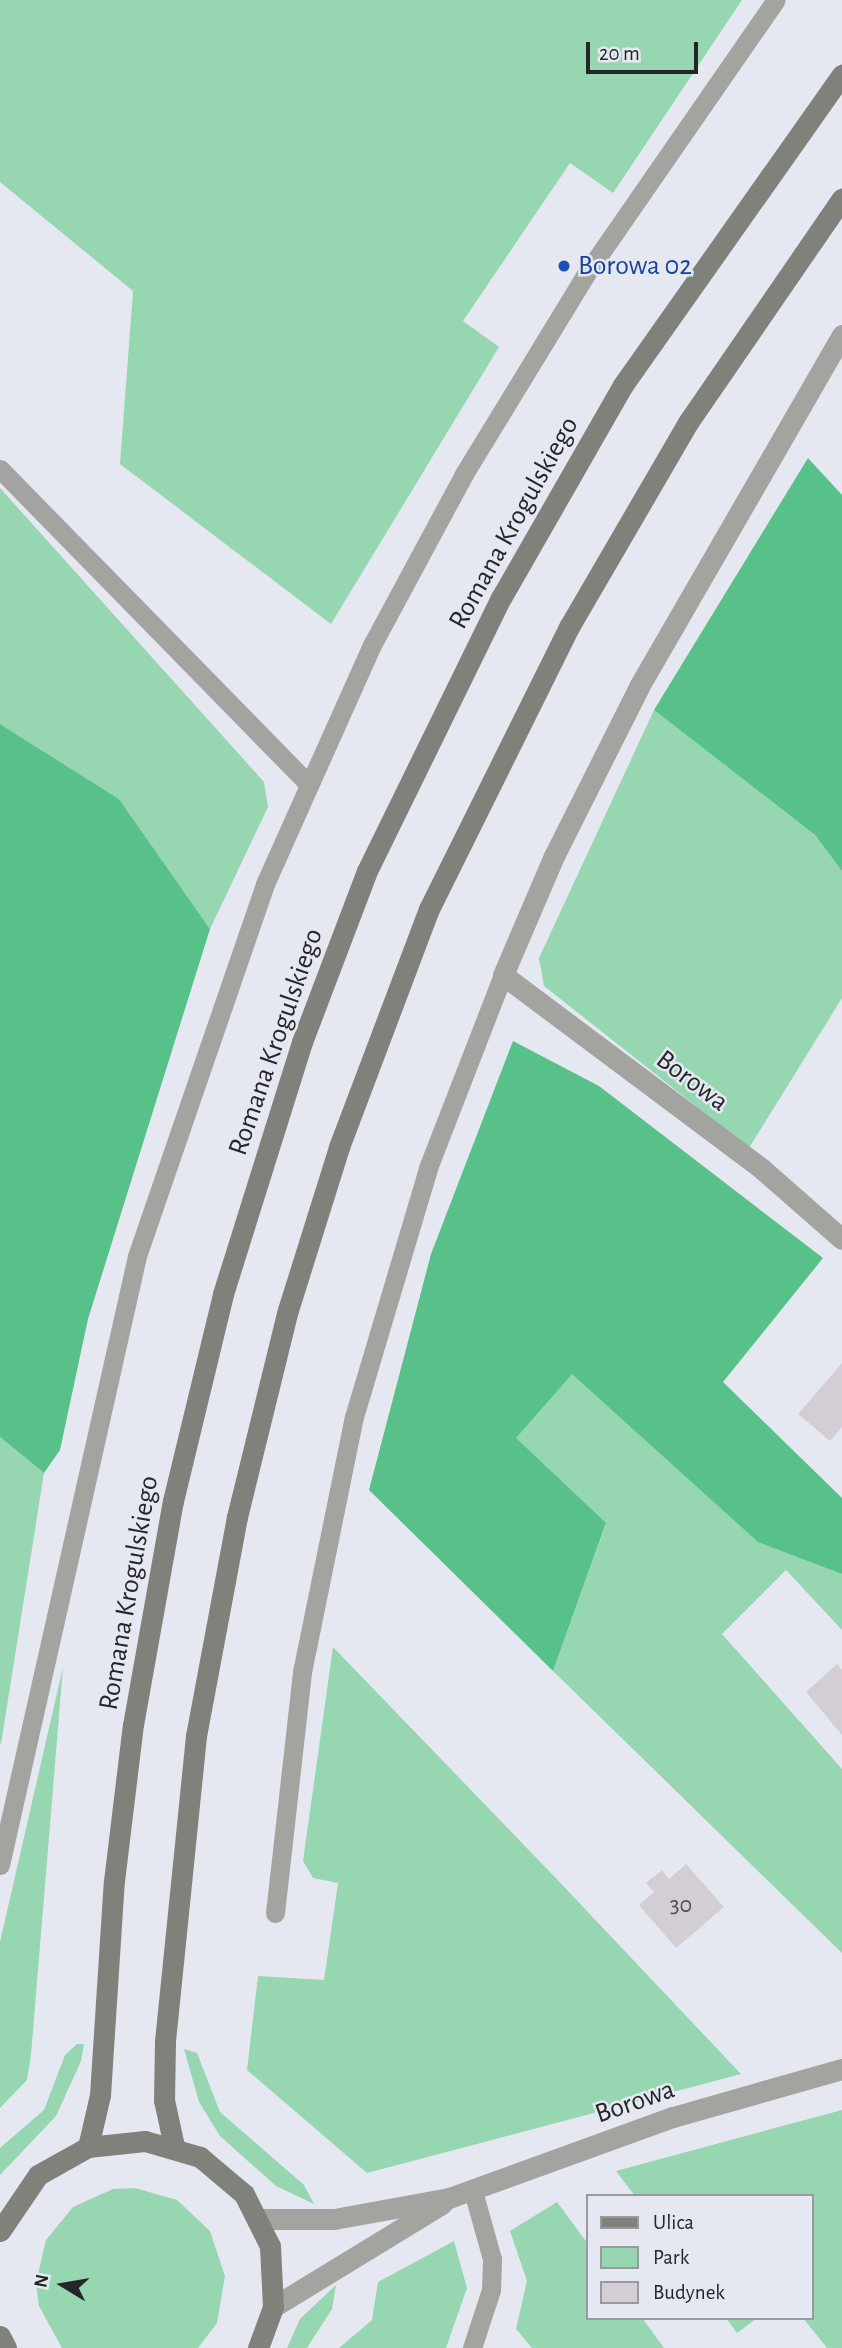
<!DOCTYPE html>
<style>
body{margin:0}
#map{position:relative;width:842px;height:2348px;overflow:hidden;background:#e6e8f1;font-family:"Alegreya Sans",sans-serif}
div>[style]{position:absolute}
.green>*{inset:0;background:#96d6b1}
.forest>*{inset:0;background:#58c18a}
.building>*{inset:0;background:#d3cdd4}
.lane>*{height:19px;margin:-9.5px;padding:0 9.5px;transform-origin:9.5px;border-radius:9.5px;background:#a3a39f}
.street>*{height:21px;margin:-10.5px;padding:0 10.5px;transform-origin:10.5px;border-radius:10.5px;background:#a3a39f}
.secondary>*{height:21px;margin:-10.5px;padding:0 10.5px;transform-origin:10.5px;border-radius:10.5px;background:#81817c}
.dots>*{width:19px;height:19px;translate:-50% -50%;box-sizing:border-box;border:4px solid #e6e8f1;border-radius:50%}
span{translate:-50% -50%;white-space:nowrap;text-align:center;line-height:1.15;-webkit-text-stroke:5px #e6e8f1;paint-order:stroke}
.number-label{font-size:24px;color:#505054}
.number-label span{-webkit-text-stroke-width:0}
.transit-label{font-size:28px;color:#164399}
.left{translate:0 -50%;text-align:left}
.street-label{font-size:28px;color:#252629}
.legend{position:absolute;left:586px;top:2194px;width:228px;height:126px;box-sizing:border-box;background:#e6e8f1;border:2px solid #999aa1;margin:0;padding:9px 12px;list-style:none;font-size:21px;color:#252629}
.legend li{display:flex;align-items:center;gap:14px;height:35px}
.legend b{width:35px;border:2px solid #999aa1}
.north{position:absolute;left:28px;top:2250px;width:70px;height:70px;-webkit-text-stroke:5px #e6e8f1;paint-order:stroke;rotate:281deg;font-size:19px;font-weight:700;line-height:28px;text-align:center;color:#252629}
.north::after{content:'';display:block;margin:auto;width:24px;height:32px;background:#252629;clip-path:polygon(50% 0,100% 100%,50% 72%,0 100%)}
.scale{position:absolute;left:586px;top:42px;width:112px;height:32px;box-sizing:border-box;border:4px solid #252629;border-top:0;padding-left:9px;font-size:21px;line-height:24px;white-space:nowrap;color:#252629;-webkit-text-stroke:5px #e6e8f1;paint-order:stroke}
</style>
<div id="map">
<div class="green">
<i style="clip-path:polygon(0 0,742px 0,613px 193px,570px 163px,463px 321px,499px 347px,331px 624px,120px 464px,133px 291px,0 182px)"></i>
<i style="clip-path:polygon(0 488px,264px 782px,268px 807px,210px 929px,119px 799px,0 724px)"></i>
<i style="clip-path:polygon(654px 710px,815px 835px,842px 871px,842px 998px,749px 1148px,544px 986px,539px 958px)"></i>
<i style="clip-path:polygon(572px 1373px,808px 1560px,842px 1574px,842px 1630px,786px 1570px,722px 1634px,842px 1769px,842px 1953px,553px 1671px,606px 1524px,515px 1438px)"></i>
<i style="clip-path:polygon(0 1437px,44px 1473px,1px 1744px,0 1743px)"></i>
<i style="clip-path:polygon(333px 1647px,551px 1873px,741px 2074px,367px 2173px,247px 2070px,258px 1976px,324px 1980px,338px 1883px,313px 1878px,303px 1861px)"></i>
<i style="clip-path:polygon(63px 1667px,31px 2055px,27px 2080px,0 2108px,0 1942px)"></i>
<i style="clip-path:polygon(77px 2044px,84px 2044px,81px 2061px,56px 2116px,0 2175px,0 2148px,44px 2110px,65px 2055px)"></i>
<i style="clip-path:polygon(184px 2049px,197px 2053px,220px 2112px,304px 2185px,314px 2204px,276px 2186px,220px 2136px,199px 2102px)"></i>
<i style="clip-path:polygon(842px 2110px,842px 2348px,827px 2348px,803px 2318px,812px 2318px,812px 2196px,635px 2196px,616px 2171px)"></i>
<i style="clip-path:polygon(135px 2188px,177px 2200px,210px 2231px,225px 2276px,217px 2323px,198px 2348px,62px 2348px,39px 2306px,36px 2283px,46px 2240px,73px 2207px,113px 2189px)"></i>
<i style="clip-path:polygon(557px 2202px,588px 2244px,588px 2318px,642px 2318px,664px 2348px,532px 2348px,516px 2329px,527px 2281px,510px 2231px)"></i>
<i style="clip-path:polygon(454px 2241px,467px 2288px,446px 2348px,339px 2348px,372px 2320px,378px 2282px)"></i>
<i style="clip-path:polygon(336px 2285px,332px 2309px,307px 2348px,287px 2348px,300px 2319px)"></i>
<i style="clip-path:polygon(726px 2318px,757px 2318px,737px 2333px)"></i>
</div>
<div class="forest">
<i style="clip-path:polygon(808px 458px,842px 495px,842px 871px,815px 835px,654px 710px)"></i>
<i style="clip-path:polygon(0 724px,119px 799px,210px 929px,88px 1319px,60px 1450px,44px 1473px,0 1437px)"></i>
<i style="clip-path:polygon(513px 1041px,599px 1086px,823px 1258px,723px 1382px,842px 1498px,842px 1574px,758px 1542px,572px 1374px,516px 1438px,606px 1523px,553px 1671px,369px 1490px,431px 1254px)"></i>
</div>
<div class="building">
<i style="clip-path:polygon(842px 1363px,842px 1427px,830px 1441px,798px 1414px)"></i>
<i style="clip-path:polygon(837px 1664px,842px 1670px,842px 1735px,806px 1692px)"></i>
<i style="clip-path:polygon(686px 1864px,724px 1907px,676px 1948px,639px 1905px,654px 1892px,646px 1883px,662px 1870px,669px 1879px)"></i>
</div>
<div class="lane">
<i style="left:0;top:469px;width:439px;rotate:45.6deg"></i>
<i style="left:0;top:1865px;width:624px;rotate:-77.32deg"></i>
<i style="left:137px;top:1256px;width:393px;rotate:-71deg"></i>
<i style="left:265px;top:884px;width:262px;rotate:-65.9deg"></i>
<i style="left:372px;top:645px;width:194px;rotate:-61.7deg"></i>
<i style="left:464px;top:474px;width:234px;rotate:-58.6deg"></i>
<i style="left:586px;top:274px;width:333px;rotate:-55.3deg"></i>
<i style="left:275px;top:1913px;width:243px;rotate:-83.6deg"></i>
<i style="left:302px;top:1672px;width:260px;rotate:-78.5deg"></i>
<i style="left:354px;top:1417px;width:260px;rotate:-73.4deg"></i>
<i style="left:428px;top:1168px;width:207px;rotate:-68.8deg"></i>
<i style="left:472px;top:2348px;width:61px;rotate:-71.9deg"></i>
<i style="left:491px;top:2290px;width:31px;rotate:-88deg"></i>
<i style="left:492px;top:2259px;width:71px;rotate:-105.6deg"></i>
</div>
<div class="street">
<i style="left:842px;top:335px;width:406px;rotate:120deg"></i>
<i style="left:639px;top:687px;width:189px;rotate:116.7deg"></i>
<i style="left:554px;top:856px;width:129px;rotate:113.2deg"></i>
<i style="left:503px;top:975px;width:324px;rotate:36.8deg"></i>
<i style="left:762px;top:1169px;width:106px;rotate:41.2deg"></i>
<i style="left:260px;top:2219px;width:74px"></i>
<i style="left:334px;top:2219px;width:117px;rotate:-10.3deg"></i>
<i style="left:449px;top:2198px;width:238px;rotate:-19.9deg"></i>
<i style="left:673px;top:2117px;width:176px;rotate:-15.9deg"></i>
<i style="left:273px;top:2307px;width:198px;rotate:-31.4deg"></i>
</div>
<div class="secondary">
<i style="left:174px;top:2146px;width:47px;rotate:-102.3deg"></i>
<i style="left:164px;top:2100px;width:59px;rotate:-89deg"></i>
<i style="left:165px;top:2041px;width:307px;rotate:-84.2deg"></i>
<i style="left:196px;top:1736px;width:223px;rotate:-79.4deg"></i>
<i style="left:237px;top:1517px;width:213px;rotate:-76.2deg"></i>
<i style="left:288px;top:1310px;width:171px;rotate:-72.6deg"></i>
<i style="left:339px;top:1147px;width:254px;rotate:-69.3deg"></i>
<i style="left:429px;top:909px;width:315px;rotate:-63.6deg"></i>
<i style="left:569px;top:627px;width:238px;rotate:-59.8deg"></i>
<i style="left:689px;top:421px;width:270px;rotate:-55.5deg"></i>
<i style="left:88px;top:2147px;width:53px;rotate:-77deg"></i>
<i style="left:100px;top:2095px;width:214px;rotate:-86.3deg"></i>
<i style="left:114px;top:1881px;width:157px;rotate:-83.1deg"></i>
<i style="left:133px;top:1725px;width:228px;rotate:-79.9deg"></i>
<i style="left:173px;top:1501px;width:213px;rotate:-76.4deg"></i>
<i style="left:223px;top:1294px;width:264px;rotate:-72.6deg"></i>
<i style="left:302px;top:1042px;width:183px;rotate:-69.2deg"></i>
<i style="left:367px;top:871px;width:304px;rotate:-63.9deg"></i>
<i style="left:501px;top:598px;width:245px;rotate:-60.2deg"></i>
<i style="left:623px;top:385px;width:380px;rotate:-54.8deg"></i>
<i style="left:0;top:2231px;width:68px;rotate:-55.8deg"></i>
<i style="left:38px;top:2175px;width:57px;rotate:-29.2deg"></i>
<i style="left:88px;top:2147px;width:57px;rotate:-6deg"></i>
<i style="left:145px;top:2141px;width:57px;rotate:16.2deg"></i>
<i style="left:200px;top:2157px;width:57px;rotate:40.1deg"></i>
<i style="left:244px;top:2194px;width:58px;rotate:63.4deg"></i>
<i style="left:270px;top:2246px;width:61px;rotate:87.2deg"></i>
<i style="left:273px;top:2307px;width:44px;rotate:110.1deg"></i>
<i style="left:0;top:2336px;width:13px;rotate:63deg"></i>
</div>
<div class="dots">
<i style="left:564px;top:266px;background:#1a4fb4"></i>
</div>
<div class="number-label">
<span style="left:681px;top:1906px">30</span>
</div>
<div class="transit-label">
<span class="left" style="left:578px;top:266px">Borowa 02</span>
</div>
<div class="street-label">
<span style="left:514px;top:523px;rotate:-61deg">Romana Krogulskiego</span>
<span style="left:276px;top:1042px;rotate:-71deg">Romana Krogulskiego</span>
<span style="left:692px;top:1081px;rotate:37deg">Borowa</span>
<span style="left:129px;top:1593px;rotate:-80deg">Romana Krogulskiego</span>
<span style="left:635px;top:2102px;rotate:-19deg">Borowa</span>
</div>
<ul class="legend">
<li><b style="height:9px;background:#81817c"></b>Ulica</li>
<li><b style="height:19px;background:#96d6b1"></b>Park</li>
<li><b style="height:19px;background:#d3cdd4"></b>Budynek</li>
</ul>
<div class="north">N</div>
<div class="scale">20 m</div>
</div>
